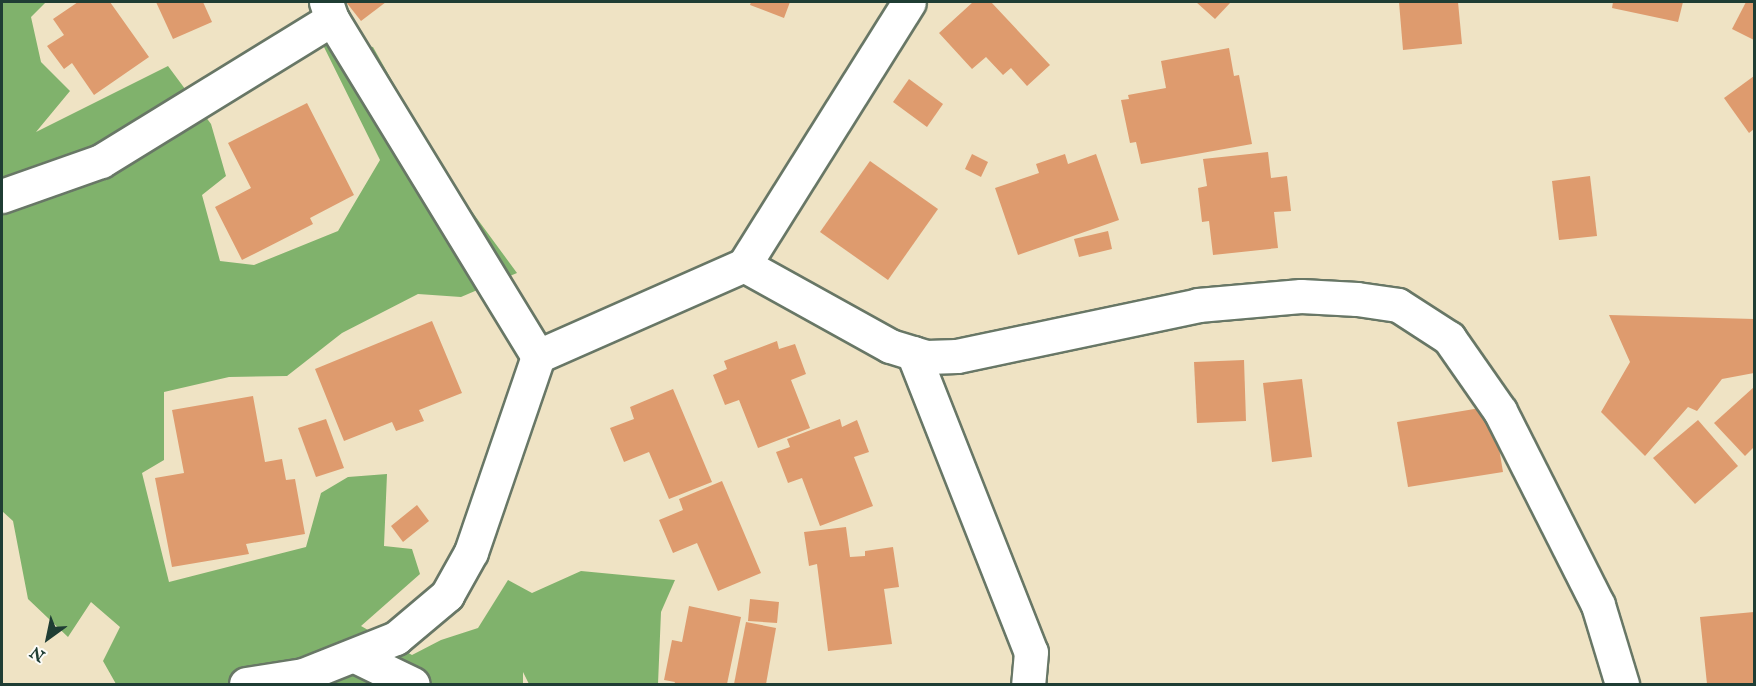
<!DOCTYPE html>
<style>
body{margin:0}
#map{position:relative;width:1756px;height:686px;overflow:hidden;background:#efe3c4;font-family:"IM FELL English",serif}
div>[style]{position:absolute}
.forest>*{inset:0;background:#80b26c}
.building>*{inset:0;background:#de9b6e}
.roads{filter:drop-shadow(2px 0 #687766) drop-shadow(-2px 0 #687766) drop-shadow(0 2px #687766) drop-shadow(0 -2px #687766)}
.minor>*{height:33px;margin:-16.5px;padding:0 16.5px;transform-origin:16.5px;border-radius:16.5px;background:#fff}
span{translate:-50% -50%;white-space:nowrap;text-align:center;line-height:1.15;-webkit-text-stroke:4.5px #fdfcf7;paint-order:stroke}
.frame{position:absolute;inset:0;border:3px solid #1f3d34;pointer-events:none}
.north{position:absolute;left:18px;top:608px;width:60px;height:60px;-webkit-text-stroke:4px #fdfcf7;paint-order:stroke;rotate:213deg;font-size:16px;font-weight:700;line-height:24px;text-align:center;color:#1f3d34}
.north::after{content:'';display:block;margin:auto;width:21px;height:27px;background:#1f3d34;clip-path:polygon(50% 0,100% 100%,50% 72%,0 100%)}
</style>
<div id="map">
<div class="forest">
<i style="clip-path:polygon(2px 2px,46px 2px,31px 17px,41px 62px,70px 91px,36px 132px,168px 66px,211px 124px,226px 176px,202px 195px,220px 261px,254px 265px,338px 231px,380px 160px,320px 39px,373px 47px,445px 175px,517px 273px,461px 297px,418px 294px,342px 333px,287px 376px,229px 377px,164px 392px,164px 460px,142px 473px,169px 582px,306px 547px,321px 493px,348px 477px,387px 474px,384px 546px,412px 549px,420px 574px,361px 626px,412px 655px,441px 640px,478px 628px,508px 580px,532px 593px,581px 571px,675px 580px,661px 612px,658px 684px,529px 684px,523px 672px,523px 684px,116px 684px,103px 661px,120px 627px,91px 602px,68px 637px,28px 599px,13px 521px,2px 511px)"></i>
</div>
<div class="building">
<i style="clip-path:polygon(78px 2px,110px 2px,149px 57px,94px 95px,72px 63px,64px 69px,47px 46px,64px 35px,53px 19px)"></i>
<i style="clip-path:polygon(156px 2px,203px 2px,212px 22px,173px 39px)"></i>
<i style="clip-path:polygon(346px 2px,386px 2px,361px 21px)"></i>
<i style="clip-path:polygon(751px 2px,790px 2px,784px 18px,750px 5px)"></i>
<i style="clip-path:polygon(973px 2px,991px 2px,1050px 65px,1027px 86px,1011px 68px,1003px 75px,986px 57px,972px 69px,939px 33px)"></i>
<i style="clip-path:polygon(1196px 2px,1231px 2px,1215px 19px)"></i>
<i style="clip-path:polygon(1399px 2px,1458px 2px,1462px 44px,1403px 50px)"></i>
<i style="clip-path:polygon(1613px 2px,1683px 2px,1678px 22px,1612px 8px)"></i>
<i style="clip-path:polygon(1746px 2px,1754px 2px,1754px 40px,1732px 29px)"></i>
<i style="clip-path:polygon(1229px 48px,1234px 76px,1239px 75px,1252px 144px,1141px 164px,1136px 142px,1130px 143px,1121px 100px,1129px 99px,1128px 95px,1166px 88px,1161px 61px)"></i>
<i style="clip-path:polygon(1754px 76px,1754px 129px,1749px 133px,1724px 98px)"></i>
<i style="clip-path:polygon(909px 79px,943px 104px,927px 127px,893px 102px)"></i>
<i style="clip-path:polygon(307px 103px,354px 195px,310px 218px,313px 224px,242px 260px,215px 207px,251px 188px,228px 143px)"></i>
<i style="clip-path:polygon(1268px 152px,1271px 178px,1287px 176px,1291px 211px,1274px 212px,1278px 248px,1213px 255px,1209px 221px,1202px 222px,1198px 188px,1207px 186px,1203px 159px)"></i>
<i style="clip-path:polygon(972px 154px,988px 162px,981px 177px,965px 169px)"></i>
<i style="clip-path:polygon(1065px 154px,1068px 164px,1096px 154px,1119px 220px,1018px 255px,995px 188px,1039px 173px,1036px 164px)"></i>
<i style="clip-path:polygon(870px 161px,938px 209px,888px 280px,820px 232px)"></i>
<i style="clip-path:polygon(1590px 176px,1597px 236px,1559px 240px,1552px 181px)"></i>
<i style="clip-path:polygon(1108px 231px,1112px 249px,1079px 257px,1074px 239px)"></i>
<i style="clip-path:polygon(1609px 315px,1754px 319px,1754px 373px,1722px 379px,1697px 411px,1688px 407px,1645px 456px,1601px 412px,1630px 362px)"></i>
<i style="clip-path:polygon(432px 321px,462px 393px,419px 410px,424px 421px,396px 431px,392px 422px,344px 441px,315px 369px)"></i>
<i style="clip-path:polygon(777px 341px,779px 349px,795px 344px,806px 374px,791px 380px,810px 428px,758px 448px,739px 400px,725px 405px,713px 375px,727px 369px,724px 361px)"></i>
<i style="clip-path:polygon(1244px 360px,1246px 421px,1197px 423px,1194px 362px)"></i>
<i style="clip-path:polygon(1302px 379px,1312px 457px,1272px 462px,1263px 383px)"></i>
<i style="clip-path:polygon(1754px 387px,1754px 447px,1745px 456px,1714px 423px)"></i>
<i style="clip-path:polygon(673px 389px,712px 482px,669px 499px,649px 452px,624px 462px,610px 428px,634px 419px,630px 407px)"></i>
<i style="clip-path:polygon(253px 396px,265px 462px,282px 459px,286px 480px,295px 479px,305px 534px,246px 544px,249px 554px,172px 567px,155px 478px,184px 473px,172px 410px)"></i>
<i style="clip-path:polygon(1492px 406px,1503px 472px,1408px 487px,1397px 422px)"></i>
<i style="clip-path:polygon(326px 419px,344px 468px,316px 477px,298px 428px)"></i>
<i style="clip-path:polygon(840px 419px,842px 427px,857px 420px,869px 452px,854px 457px,873px 506px,820px 526px,802px 478px,788px 483px,776px 452px,790px 447px,787px 439px)"></i>
<i style="clip-path:polygon(1698px 420px,1738px 466px,1695px 504px,1653px 458px)"></i>
<i style="clip-path:polygon(722px 481px,761px 573px,718px 591px,697px 543px,673px 553px,659px 520px,683px 510px,679px 499px)"></i>
<i style="clip-path:polygon(417px 505px,429px 521px,403px 542px,391px 526px)"></i>
<i style="clip-path:polygon(846px 527px,850px 557px,865px 556px,865px 551px,893px 547px,899px 587px,884px 589px,892px 644px,828px 651px,817px 564px,809px 566px,804px 532px)"></i>
<i style="clip-path:polygon(750px 599px,779px 602px,777px 623px,748px 621px)"></i>
<i style="clip-path:polygon(689px 606px,741px 617px,727px 684px,674px 684px,675px 682px,664px 680px,672px 640px,682px 642px)"></i>
<i style="clip-path:polygon(1754px 612px,1754px 684px,1707px 684px,1700px 617px)"></i>
<i style="clip-path:polygon(746px 622px,776px 628px,766px 684px,734px 684px)"></i>
</div>
<div class="roads">
<div class="minor">
<i style="left:326px;top:2px;width:18px;rotate:71deg"></i>
<i style="left:332px;top:19px;width:395px;rotate:58.6deg"></i>
<i style="left:2px;top:196px;width:105px;rotate:-19.5deg"></i>
<i style="left:101px;top:161px;width:271px;rotate:-31.6deg"></i>
<i style="left:744px;top:265px;width:310px;rotate:-57.9deg"></i>
<i style="left:913px;top:353px;width:321px;rotate:68.5deg"></i>
<i style="left:1031px;top:652px;width:32px;rotate:95deg"></i>
<i style="left:355px;top:656px;width:64px;rotate:25.8deg"></i>
<i style="left:246px;top:684px;width:58px;rotate:-9deg"></i>
<i style="left:303px;top:675px;width:100px;rotate:-21.7deg"></i>
<i style="left:396px;top:638px;width:67px;rotate:-40.1deg"></i>
<i style="left:447px;top:595px;width:49px;rotate:-60.8deg"></i>
<i style="left:471px;top:552px;width:207px;rotate:-71.1deg"></i>
<i style="left:538px;top:356px;width:225px;rotate:-23.8deg"></i>
<i style="left:744px;top:265px;width:167px;rotate:29deg"></i>
<i style="left:890px;top:346px;width:38px;rotate:17deg"></i>
<i style="left:926px;top:357px;width:31px;rotate:-2deg"></i>
<i style="left:957px;top:356px;width:246px;rotate:-11.9deg"></i>
<i style="left:1198px;top:305px;width:103px;rotate:-5deg"></i>
<i style="left:1301px;top:296px;width:56px;rotate:3.1deg"></i>
<i style="left:1357px;top:299px;width:41px;rotate:8.3deg"></i>
<i style="left:1398px;top:305px;width:61px;rotate:32.9deg"></i>
<i style="left:1449px;top:338px;width:89px;rotate:55.1deg"></i>
<i style="left:1500px;top:411px;width:217px;rotate:63.2deg"></i>
<i style="left:1598px;top:605px;width:83px;rotate:73.1deg"></i>
</div>
</div>
<div class="frame"></div>
<div class="north">N</div>
</div>
